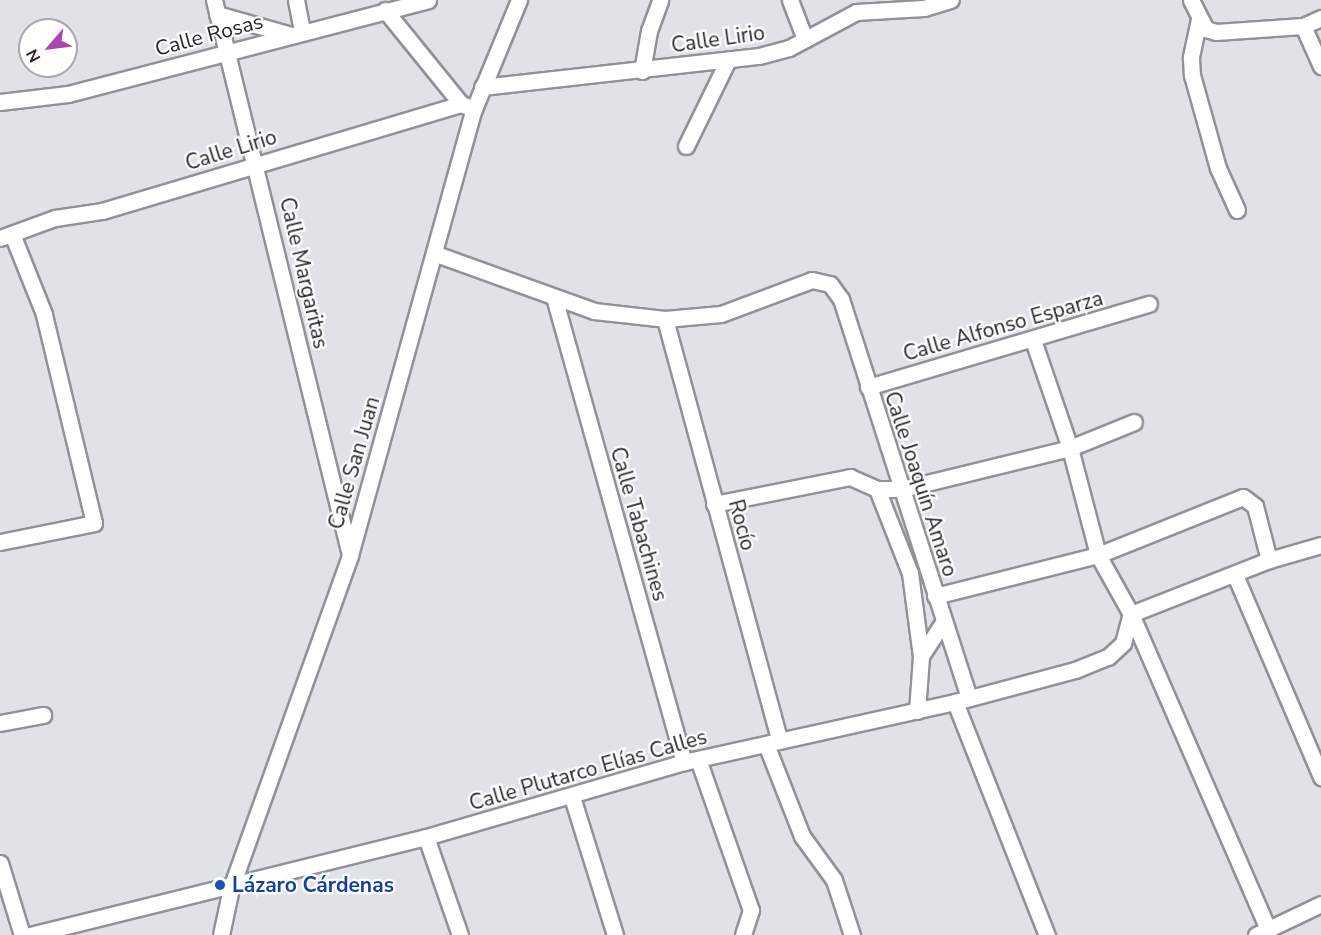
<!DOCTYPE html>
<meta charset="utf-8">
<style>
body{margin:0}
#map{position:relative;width:1321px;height:935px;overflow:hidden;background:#e1e2e8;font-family:"Nunito Sans",sans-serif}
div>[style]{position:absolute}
.roads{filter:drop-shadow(2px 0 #919298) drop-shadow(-2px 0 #919298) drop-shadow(0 2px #919298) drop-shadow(0 -2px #919298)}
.minor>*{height:15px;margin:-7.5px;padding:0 7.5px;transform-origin:7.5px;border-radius:7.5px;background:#fff}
.dots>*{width:16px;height:16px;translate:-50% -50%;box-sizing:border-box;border:3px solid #fff;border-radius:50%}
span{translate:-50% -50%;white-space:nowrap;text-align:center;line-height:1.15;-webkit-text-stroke:4.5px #fff;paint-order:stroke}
.street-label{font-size:21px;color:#262628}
.transit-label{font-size:21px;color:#164399;font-weight:700}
.left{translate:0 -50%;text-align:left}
.north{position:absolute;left:18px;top:18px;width:60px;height:60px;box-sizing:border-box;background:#fff;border:2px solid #a8a8a9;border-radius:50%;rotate:242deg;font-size:16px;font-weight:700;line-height:24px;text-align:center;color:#262628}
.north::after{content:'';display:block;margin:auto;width:21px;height:27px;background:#ad46a9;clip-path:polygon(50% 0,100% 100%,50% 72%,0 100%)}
</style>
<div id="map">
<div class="roads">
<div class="minor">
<i style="left:214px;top:0;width:571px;rotate:76.23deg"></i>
<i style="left:296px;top:0;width:33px;rotate:79deg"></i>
<i style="left:790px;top:0;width:42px;rotate:69deg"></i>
<i style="left:1191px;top:0;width:33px;rotate:63deg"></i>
<i style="left:1206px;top:29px;width:10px;rotate:17deg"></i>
<i style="left:1216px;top:32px;width:87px;rotate:-3.9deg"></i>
<i style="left:1303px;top:26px;width:20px;rotate:-24deg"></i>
<i style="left:385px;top:10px;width:121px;rotate:51deg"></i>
<i style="left:217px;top:14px;width:77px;rotate:15.8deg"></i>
<i style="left:1199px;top:19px;width:40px;rotate:102deg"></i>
<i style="left:1191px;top:58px;width:17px;rotate:87deg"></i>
<i style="left:1192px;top:75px;width:97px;rotate:74.4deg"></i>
<i style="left:1218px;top:168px;width:46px;rotate:65.7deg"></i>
<i style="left:1303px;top:26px;width:44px;rotate:65.8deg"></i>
<i style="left:642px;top:71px;width:41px;rotate:-80.1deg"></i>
<i style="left:649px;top:31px;width:33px;rotate:-70deg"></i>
<i style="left:482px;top:87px;width:279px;rotate:-6.4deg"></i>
<i style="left:759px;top:56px;width:31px;rotate:-15deg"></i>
<i style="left:789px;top:48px;width:76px;rotate:-28.2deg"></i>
<i style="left:856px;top:12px;width:68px;rotate:-3.4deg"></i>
<i style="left:924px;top:8px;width:28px;rotate:-17deg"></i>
<i style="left:0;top:102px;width:68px;rotate:-6.7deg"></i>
<i style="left:68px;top:94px;width:372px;rotate:-14.6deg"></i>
<i style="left:686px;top:146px;width:96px;rotate:-64deg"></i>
<i style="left:0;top:238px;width:59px;rotate:-20deg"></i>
<i style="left:55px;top:218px;width:48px;rotate:-8.5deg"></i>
<i style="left:102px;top:211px;width:375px;rotate:-16.6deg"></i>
<i style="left:461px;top:104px;width:14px;rotate:21deg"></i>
<i style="left:436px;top:254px;width:168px;rotate:19.8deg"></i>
<i style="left:594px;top:311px;width:71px;rotate:6.4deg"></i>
<i style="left:665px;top:319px;width:56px;rotate:-5.1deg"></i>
<i style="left:721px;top:314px;width:97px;rotate:-20.5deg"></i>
<i style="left:812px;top:280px;width:18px;rotate:13deg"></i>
<i style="left:830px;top:284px;width:19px;rotate:54deg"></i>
<i style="left:841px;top:299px;width:419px;rotate:72.2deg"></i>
<i style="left:554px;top:297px;width:483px;rotate:74.4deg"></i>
<i style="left:665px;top:319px;width:437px;rotate:74.8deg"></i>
<i style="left:1033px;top:340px;width:114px;rotate:71.1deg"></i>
<i style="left:1070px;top:448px;width:111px;rotate:75.3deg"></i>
<i style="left:1098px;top:555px;width:68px;rotate:60.8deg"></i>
<i style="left:1131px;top:614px;width:344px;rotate:66.5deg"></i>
<i style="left:868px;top:387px;width:293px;rotate:-16.5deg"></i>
<i style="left:877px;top:489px;width:90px;rotate:68.6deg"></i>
<i style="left:910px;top:573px;width:84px;rotate:82.5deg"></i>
<i style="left:714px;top:504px;width:139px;rotate:-11.2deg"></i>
<i style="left:850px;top:477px;width:30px;rotate:24deg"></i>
<i style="left:877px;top:489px;width:25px"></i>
<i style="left:902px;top:489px;width:173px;rotate:-13.7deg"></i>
<i style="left:1070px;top:448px;width:69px;rotate:-22.1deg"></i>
<i style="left:0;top:542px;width:96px;rotate:-11.4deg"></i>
<i style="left:94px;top:523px;width:215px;rotate:-103.5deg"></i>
<i style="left:44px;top:314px;width:86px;rotate:-111.8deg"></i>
<i style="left:1235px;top:575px;width:220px;rotate:66.9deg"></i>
<i style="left:935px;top:596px;width:168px;rotate:-14.1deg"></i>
<i style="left:1098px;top:555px;width:156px;rotate:-21.8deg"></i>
<i style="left:1243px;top:497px;width:15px;rotate:37deg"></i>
<i style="left:1255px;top:506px;width:56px;rotate:75.5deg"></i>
<i style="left:955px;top:702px;width:251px;rotate:68.5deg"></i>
<i style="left:917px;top:711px;width:55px;rotate:-85.8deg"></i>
<i style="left:921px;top:656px;width:42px;rotate:-56.7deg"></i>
<i style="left:0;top:723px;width:44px;rotate:-10.5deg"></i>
<i style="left:766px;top:744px;width:99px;rotate:68.6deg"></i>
<i style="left:802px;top:836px;width:54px;rotate:54deg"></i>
<i style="left:834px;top:880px;width:58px;rotate:71.9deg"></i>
<i style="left:698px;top:759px;width:160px;rotate:70.7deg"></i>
<i style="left:751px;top:910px;width:26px;rotate:108deg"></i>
<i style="left:572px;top:797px;width:145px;rotate:72.7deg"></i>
<i style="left:426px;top:837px;width:104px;rotate:70.9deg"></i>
<i style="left:0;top:863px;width:75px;rotate:73deg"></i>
<i style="left:30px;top:935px;width:408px;rotate:-13.9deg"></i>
<i style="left:426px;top:837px;width:269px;rotate:-16.2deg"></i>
<i style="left:684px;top:762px;width:278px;rotate:-12.5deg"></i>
<i style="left:955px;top:702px;width:124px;rotate:-14.9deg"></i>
<i style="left:1075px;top:670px;width:35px;rotate:-22deg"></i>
<i style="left:1108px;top:657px;width:21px;rotate:-43deg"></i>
<i style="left:1123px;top:643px;width:30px;rotate:-75deg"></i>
<i style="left:1131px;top:614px;width:148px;rotate:-21.4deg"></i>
<i style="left:1269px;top:560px;width:54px;rotate:-16.1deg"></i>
<i style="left:221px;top:935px;width:48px;rotate:-78deg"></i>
<i style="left:231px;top:888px;width:354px;rotate:-70.3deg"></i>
<i style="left:350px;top:555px;width:463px;rotate:-74.5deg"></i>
<i style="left:474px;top:109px;width:118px;rotate:-67.6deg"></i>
<i style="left:1256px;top:935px;width:72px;rotate:-25.5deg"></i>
</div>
</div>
<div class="dots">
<i style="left:220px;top:885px;background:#1a4fb4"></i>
</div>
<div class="street-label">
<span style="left:209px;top:35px;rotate:-15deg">Calle Rosas</span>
<span style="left:718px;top:39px;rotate:-8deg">Calle Lirio</span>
<span style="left:231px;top:150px;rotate:-17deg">Calle Lirio</span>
<span style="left:304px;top:273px;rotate:77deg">Calle Margaritas</span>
<span style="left:1003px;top:326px;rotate:-16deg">Calle Alfonso Esparza</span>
<span style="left:354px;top:463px;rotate:-74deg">Calle San Juan</span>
<span style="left:921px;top:484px;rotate:72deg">Calle Joaquín Amaro</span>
<span style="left:639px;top:524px;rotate:74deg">Calle Tabachines</span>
<span style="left:742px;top:525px;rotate:75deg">Rocío</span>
<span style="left:588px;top:770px;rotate:-16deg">Calle Plutarco Elías Calles</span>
</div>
<div class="transit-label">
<span class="left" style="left:232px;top:885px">Lázaro Cárdenas</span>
</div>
<div class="north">N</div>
</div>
